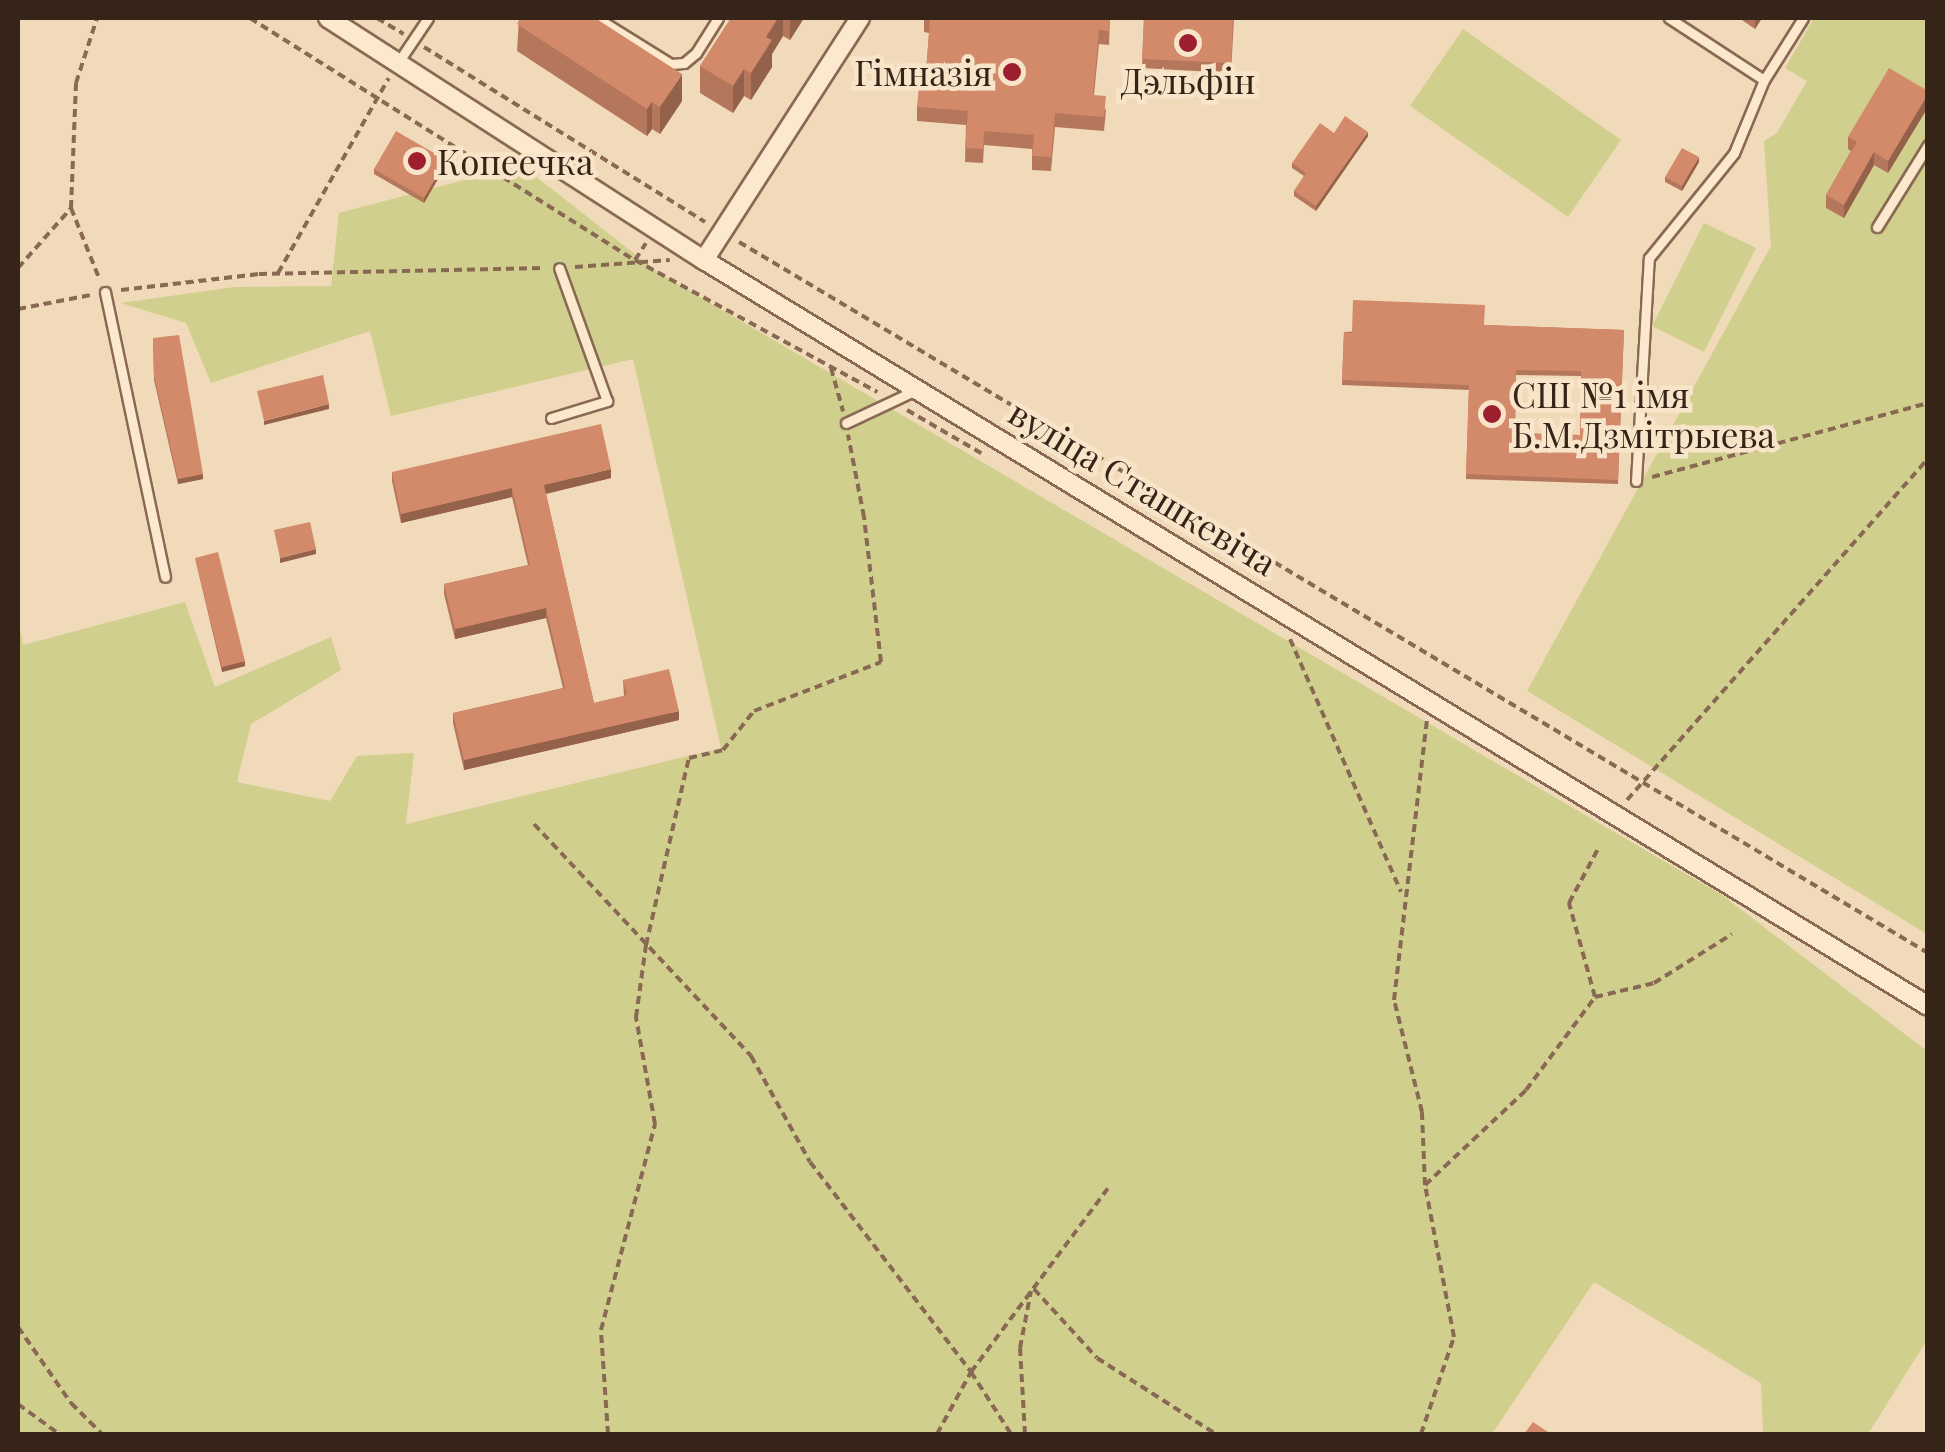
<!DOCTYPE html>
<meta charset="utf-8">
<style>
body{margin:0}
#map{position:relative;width:1945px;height:1452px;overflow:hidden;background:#f1dab9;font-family:"Playfair Display",serif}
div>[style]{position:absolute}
.green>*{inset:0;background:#d0cf8d}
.path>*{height:4px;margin-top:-2px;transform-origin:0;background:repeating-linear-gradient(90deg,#896953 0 8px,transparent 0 13px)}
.roads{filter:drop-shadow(2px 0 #896953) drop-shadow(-2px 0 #896953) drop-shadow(0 2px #896953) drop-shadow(0 -2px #896953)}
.service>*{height:9px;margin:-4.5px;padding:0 4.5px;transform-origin:4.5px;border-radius:4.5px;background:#fce8cc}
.minor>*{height:18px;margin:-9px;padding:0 9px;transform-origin:9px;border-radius:9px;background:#fce8cc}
.wall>*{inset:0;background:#b5775c}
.shaded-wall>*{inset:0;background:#94614b}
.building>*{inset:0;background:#d38a6b}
.dots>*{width:28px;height:28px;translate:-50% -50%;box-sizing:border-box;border:5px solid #f8e5c9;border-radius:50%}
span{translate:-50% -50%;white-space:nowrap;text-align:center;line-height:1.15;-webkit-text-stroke:9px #f8e5c9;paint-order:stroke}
.poi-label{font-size:35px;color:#362419}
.right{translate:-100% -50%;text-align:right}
.left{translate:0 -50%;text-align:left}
.street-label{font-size:35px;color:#362419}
.frame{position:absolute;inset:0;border:20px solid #362419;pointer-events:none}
</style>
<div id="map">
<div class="green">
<i style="clip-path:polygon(1814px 18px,1927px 18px,1927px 934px,1527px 691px,1771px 246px,1764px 141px,1777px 133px,1807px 81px,1785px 68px)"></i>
<i style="clip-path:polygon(1463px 29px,1621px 140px,1568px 217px,1410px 106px)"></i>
<i style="clip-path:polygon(521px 165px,659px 273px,1722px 895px,1927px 1051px,1927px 1340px,1868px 1434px,1763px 1434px,1761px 1383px,1594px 1282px,1492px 1434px,18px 1434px,18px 617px,23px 645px,185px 602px,215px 687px,331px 637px,341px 670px,251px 724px,237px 782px,330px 801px,357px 756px,414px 753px,406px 824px,721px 748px,633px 359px,391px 416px,370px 331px,211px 383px,186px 323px,121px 303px,234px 287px,331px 286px,339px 213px)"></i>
<i style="clip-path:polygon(1704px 223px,1756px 248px,1704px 352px,1652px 326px)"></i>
</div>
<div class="path">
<i style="left:250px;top:18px;width:455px;rotate:32.2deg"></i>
<i style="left:635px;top:260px;width:20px;rotate:-57deg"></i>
<i style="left:377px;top:18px;width:31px;rotate:31deg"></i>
<i style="left:424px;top:47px;width:331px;rotate:31.9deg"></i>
<i style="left:71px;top:208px;width:75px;rotate:68.2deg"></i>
<i style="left:739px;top:242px;width:1385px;rotate:30.88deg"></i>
<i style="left:635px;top:260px;width:276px;rotate:28.6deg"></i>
<i style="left:575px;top:267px;width:95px;rotate:-4.2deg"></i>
<i style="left:18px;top:268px;width:80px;rotate:-48.5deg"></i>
<i style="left:71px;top:208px;width:125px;rotate:-87.7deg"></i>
<i style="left:76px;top:83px;width:68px;rotate:-72.1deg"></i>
<i style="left:278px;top:273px;width:224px;rotate:-60.4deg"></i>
<i style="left:121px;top:290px;width:139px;rotate:-6.6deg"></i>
<i style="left:259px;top:274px;width:286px;rotate:-1.2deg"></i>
<i style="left:18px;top:309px;width:74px;rotate:-10.9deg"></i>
<i style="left:831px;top:368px;width:45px;rotate:74.4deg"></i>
<i style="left:907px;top:410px;width:86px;rotate:30.2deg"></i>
<i style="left:1652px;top:477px;width:286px;rotate:-15deg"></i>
<i style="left:1290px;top:639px;width:276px;rotate:66.3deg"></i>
<i style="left:1627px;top:800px;width:456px;rotate:-48.6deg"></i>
<i style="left:534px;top:824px;width:318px;rotate:46.9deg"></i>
<i style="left:751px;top:1056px;width:121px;rotate:60.9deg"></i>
<i style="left:810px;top:1162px;width:265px;rotate:52.5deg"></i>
<i style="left:971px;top:1372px;width:74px;rotate:57.2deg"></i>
<i style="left:1595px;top:997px;width:61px;rotate:-13.3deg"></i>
<i style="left:1654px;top:983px;width:92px;rotate:-32.1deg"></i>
<i style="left:1425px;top:1185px;width:139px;rotate:-43.2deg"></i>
<i style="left:1526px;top:1090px;width:116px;rotate:-53.4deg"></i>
<i style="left:1595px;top:997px;width:98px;rotate:-105.5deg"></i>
<i style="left:1569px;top:903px;width:61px;rotate:-61.8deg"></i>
<i style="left:1034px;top:1289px;width:93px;rotate:47.6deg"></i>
<i style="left:1097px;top:1358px;width:141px;rotate:32.6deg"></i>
<i style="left:18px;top:1327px;width:93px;rotate:55.1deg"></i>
<i style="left:71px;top:1403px;width:44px;rotate:45deg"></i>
<i style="left:18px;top:1404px;width:51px;rotate:36.2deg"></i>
<i style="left:608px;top:1434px;width:104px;rotate:-93.9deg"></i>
<i style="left:601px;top:1330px;width:213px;rotate:-75.3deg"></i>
<i style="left:655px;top:1124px;width:109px;rotate:-100.1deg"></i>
<i style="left:636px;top:1017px;width:73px;rotate:-82.1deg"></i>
<i style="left:646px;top:945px;width:192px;rotate:-77.1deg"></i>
<i style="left:689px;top:758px;width:35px;rotate:-13deg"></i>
<i style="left:723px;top:750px;width:50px;rotate:-51.5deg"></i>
<i style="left:754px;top:711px;width:136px;rotate:-21.1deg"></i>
<i style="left:881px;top:662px;width:146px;rotate:-96.7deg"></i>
<i style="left:864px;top:517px;width:84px;rotate:-101deg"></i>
<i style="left:937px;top:1434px;width:71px;rotate:-61.3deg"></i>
<i style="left:971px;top:1372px;width:229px;rotate:-53.3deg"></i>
<i style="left:1025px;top:1434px;width:86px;rotate:-93.3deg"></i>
<i style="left:1020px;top:1348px;width:58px;rotate:-79.1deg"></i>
<i style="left:1421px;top:1434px;width:102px;rotate:-71.2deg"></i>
<i style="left:1454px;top:1337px;width:155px;rotate:-100.8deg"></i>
<i style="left:1425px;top:1185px;width:73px;rotate:-92.4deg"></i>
<i style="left:1422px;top:1112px;width:115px;rotate:-104deg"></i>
<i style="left:1394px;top:1000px;width:282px;rotate:-83.3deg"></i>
</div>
<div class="roads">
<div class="service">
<i style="left:597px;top:18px;width:87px;rotate:31.9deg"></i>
<i style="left:671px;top:64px;width:13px;rotate:-4deg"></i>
<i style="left:684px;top:63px;width:16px;rotate:-40deg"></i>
<i style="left:696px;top:53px;width:41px;rotate:-57.8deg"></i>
<i style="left:1669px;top:18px;width:113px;rotate:33.1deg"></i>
<i style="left:399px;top:61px;width:52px;rotate:-56deg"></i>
<i style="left:1877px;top:227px;width:97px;rotate:-58.1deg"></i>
<i style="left:105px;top:292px;width:291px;rotate:78.1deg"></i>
<i style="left:551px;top:418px;width:59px;rotate:-16.9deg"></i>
<i style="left:607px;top:401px;width:141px;rotate:-109.8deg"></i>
<i style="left:846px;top:423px;width:77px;rotate:-25.2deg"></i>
<i style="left:1636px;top:481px;width:223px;rotate:-86.7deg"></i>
<i style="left:1649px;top:258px;width:135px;rotate:-51deg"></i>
<i style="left:1734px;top:153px;width:79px;rotate:-67.7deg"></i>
<i style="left:1764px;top:80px;width:73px;rotate:-57.8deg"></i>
</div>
<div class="minor">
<i style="left:328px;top:18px;width:447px;rotate:32.8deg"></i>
<i style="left:704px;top:260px;width:1433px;rotate:31.36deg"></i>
<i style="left:704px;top:260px;width:288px;rotate:-57.2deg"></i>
</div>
</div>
<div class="wall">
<i style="clip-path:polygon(519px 18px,595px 18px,682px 101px,660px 134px,652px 129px,647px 136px,517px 51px)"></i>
<i style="clip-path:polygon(731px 18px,804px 18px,790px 40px,783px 36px,772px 54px,772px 67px,751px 100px,744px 96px,733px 113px,700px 93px,700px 66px)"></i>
<i style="clip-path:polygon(924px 18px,1110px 18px,1109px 45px,1099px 44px,1094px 95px,1106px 110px,1104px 131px,1055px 127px,1051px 171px,1032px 170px,1032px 149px,984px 145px,983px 163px,965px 162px,966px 125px,917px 121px,917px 107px,925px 86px,929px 33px,924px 32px)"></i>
<i style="clip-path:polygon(1144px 18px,1234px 18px,1231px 73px,1142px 68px)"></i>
<i style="clip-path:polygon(1739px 18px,1762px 18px,1755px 29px)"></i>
<i style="clip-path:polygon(1928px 91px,1928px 107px,1888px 173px,1874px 165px,1844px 218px,1826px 208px,1826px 195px,1851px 151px,1848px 149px,1848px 137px)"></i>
<i style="clip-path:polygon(1334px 133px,1368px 136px,1316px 211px,1294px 196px,1294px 191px,1304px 176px,1292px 168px,1292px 163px)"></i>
<i style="clip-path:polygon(1699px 162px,1682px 191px,1665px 182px,1665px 177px)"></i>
<i style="clip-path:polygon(446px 165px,424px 203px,374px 174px,374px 169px)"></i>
<i style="clip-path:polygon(evenodd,1485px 325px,1624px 330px,1618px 484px,1466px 479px,1469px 390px,1342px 385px,1344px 332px,1485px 325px,1516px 375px,1581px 376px,1580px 435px,1515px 433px,1516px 375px)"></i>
<i style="clip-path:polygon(153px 338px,203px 479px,178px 484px,154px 380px)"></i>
<i style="clip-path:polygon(392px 472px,611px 478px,546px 494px,594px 703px,624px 696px,623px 680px,679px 720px,464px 770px,453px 723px,453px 713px,563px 688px,546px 618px,455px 639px,444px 594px,444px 584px,528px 565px,512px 497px,401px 523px,392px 481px)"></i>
<i style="clip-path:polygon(195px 558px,245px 666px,222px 672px)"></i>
</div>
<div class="shaded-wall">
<i style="clip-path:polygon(778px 18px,783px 18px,783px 36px,772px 54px,772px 67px,751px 100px,751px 73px,766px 37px)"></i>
<i style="clip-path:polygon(790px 18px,804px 18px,790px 40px)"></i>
<i style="clip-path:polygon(1755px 18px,1762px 18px,1755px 29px)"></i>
<i style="clip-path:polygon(744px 69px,744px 96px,733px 113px,733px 86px)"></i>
<i style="clip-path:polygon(682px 74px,682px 101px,660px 134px,660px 107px)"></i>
<i style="clip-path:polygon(1928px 94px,1928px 107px,1888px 173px,1888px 161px)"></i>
<i style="clip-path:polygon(652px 102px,652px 129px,647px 136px,647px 109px)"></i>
<i style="clip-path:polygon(1368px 132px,1368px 136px,1316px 211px,1316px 206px)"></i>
<i style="clip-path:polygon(1874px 152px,1874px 165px,1844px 218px,1844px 205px)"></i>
<i style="clip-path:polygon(1699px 157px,1699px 162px,1682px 191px,1682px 186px)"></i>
<i style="clip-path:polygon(446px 160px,446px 165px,424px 203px,424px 198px)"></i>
<i style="clip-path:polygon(329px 404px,329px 409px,264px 425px,264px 421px)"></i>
<i style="clip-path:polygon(611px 469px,611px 478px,544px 494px,544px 485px)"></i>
<i style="clip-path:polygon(203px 474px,203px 479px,178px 484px,178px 479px)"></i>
<i style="clip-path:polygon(512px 488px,512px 497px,401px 523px,401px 514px)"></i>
<i style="clip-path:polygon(316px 549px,316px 554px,280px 563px,280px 558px)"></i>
<i style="clip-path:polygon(546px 608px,546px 618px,455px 639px,455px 629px)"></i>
<i style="clip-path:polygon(245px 661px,245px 666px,222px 672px,222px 667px)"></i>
<i style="clip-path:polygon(679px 711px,679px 720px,464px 770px,464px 760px)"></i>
</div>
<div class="building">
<i style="clip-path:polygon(521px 18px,595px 18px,682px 74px,660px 107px,652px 102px,647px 109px,517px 24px)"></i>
<i style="clip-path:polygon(731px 18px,778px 18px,766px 37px,772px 40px,751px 73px,744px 69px,733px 86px,700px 66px)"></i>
<i style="clip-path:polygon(924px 18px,1110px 18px,1109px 31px,1099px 30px,1093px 95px,1106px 96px,1104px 117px,1055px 113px,1051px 157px,1032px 156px,1034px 135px,984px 131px,983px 149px,965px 148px,968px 111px,917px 107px,919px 85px,925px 86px,930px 19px)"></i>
<i style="clip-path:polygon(1144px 18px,1233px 18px,1231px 63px,1142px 59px)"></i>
<i style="clip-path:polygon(1889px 68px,1928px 91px,1928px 94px,1888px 161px,1874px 152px,1844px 205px,1826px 195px,1857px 142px,1848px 137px)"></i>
<i style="clip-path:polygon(1345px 116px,1368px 132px,1316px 206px,1294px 191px,1306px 173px,1292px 163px,1320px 123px,1334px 133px)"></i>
<i style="clip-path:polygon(396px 131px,446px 160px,424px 198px,374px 169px)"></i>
<i style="clip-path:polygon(1682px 148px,1699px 157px,1682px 186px,1665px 177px)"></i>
<i style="clip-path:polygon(evenodd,1353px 300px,1485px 305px,1484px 325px,1624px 330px,1618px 480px,1466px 474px,1469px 385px,1342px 380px,1344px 332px,1352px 333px,1353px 300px,1516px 370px,1581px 371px,1580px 435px,1515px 433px,1516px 370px)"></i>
<i style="clip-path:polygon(179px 335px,203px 474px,178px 479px,154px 375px,153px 338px)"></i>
<i style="clip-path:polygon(323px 375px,329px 404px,264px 421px,257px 391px)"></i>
<i style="clip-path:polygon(601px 424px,611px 469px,544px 485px,594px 703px,627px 695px,623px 680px,669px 669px,679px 711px,464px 760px,453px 713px,565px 688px,546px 608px,455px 629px,444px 584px,530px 565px,512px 488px,401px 514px,392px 472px)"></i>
<i style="clip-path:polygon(310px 522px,316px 549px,280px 558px,274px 530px)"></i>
<i style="clip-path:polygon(218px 552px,245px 661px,222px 667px,195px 558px)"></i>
<i style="clip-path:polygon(1533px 1422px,1551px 1434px,1524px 1434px)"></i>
</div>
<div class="dots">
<i style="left:1188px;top:43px;background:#9d1e2e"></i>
<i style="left:1012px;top:72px;background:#9d1e2e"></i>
<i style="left:417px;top:161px;background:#9d1e2e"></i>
<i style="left:1492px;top:414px;background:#9d1e2e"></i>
</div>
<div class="poi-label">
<span class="right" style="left:992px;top:72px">Гімназія</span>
<span style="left:1188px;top:80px">Дэльфін</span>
<span class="left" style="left:437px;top:161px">Копеечка</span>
<span class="left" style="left:1512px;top:414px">СШ №1 імя<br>Б.М.Дзмітрыева</span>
</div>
<div class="street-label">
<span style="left:1143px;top:487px;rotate:31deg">вуліца Сташкевіча</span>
</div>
<div class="frame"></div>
</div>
